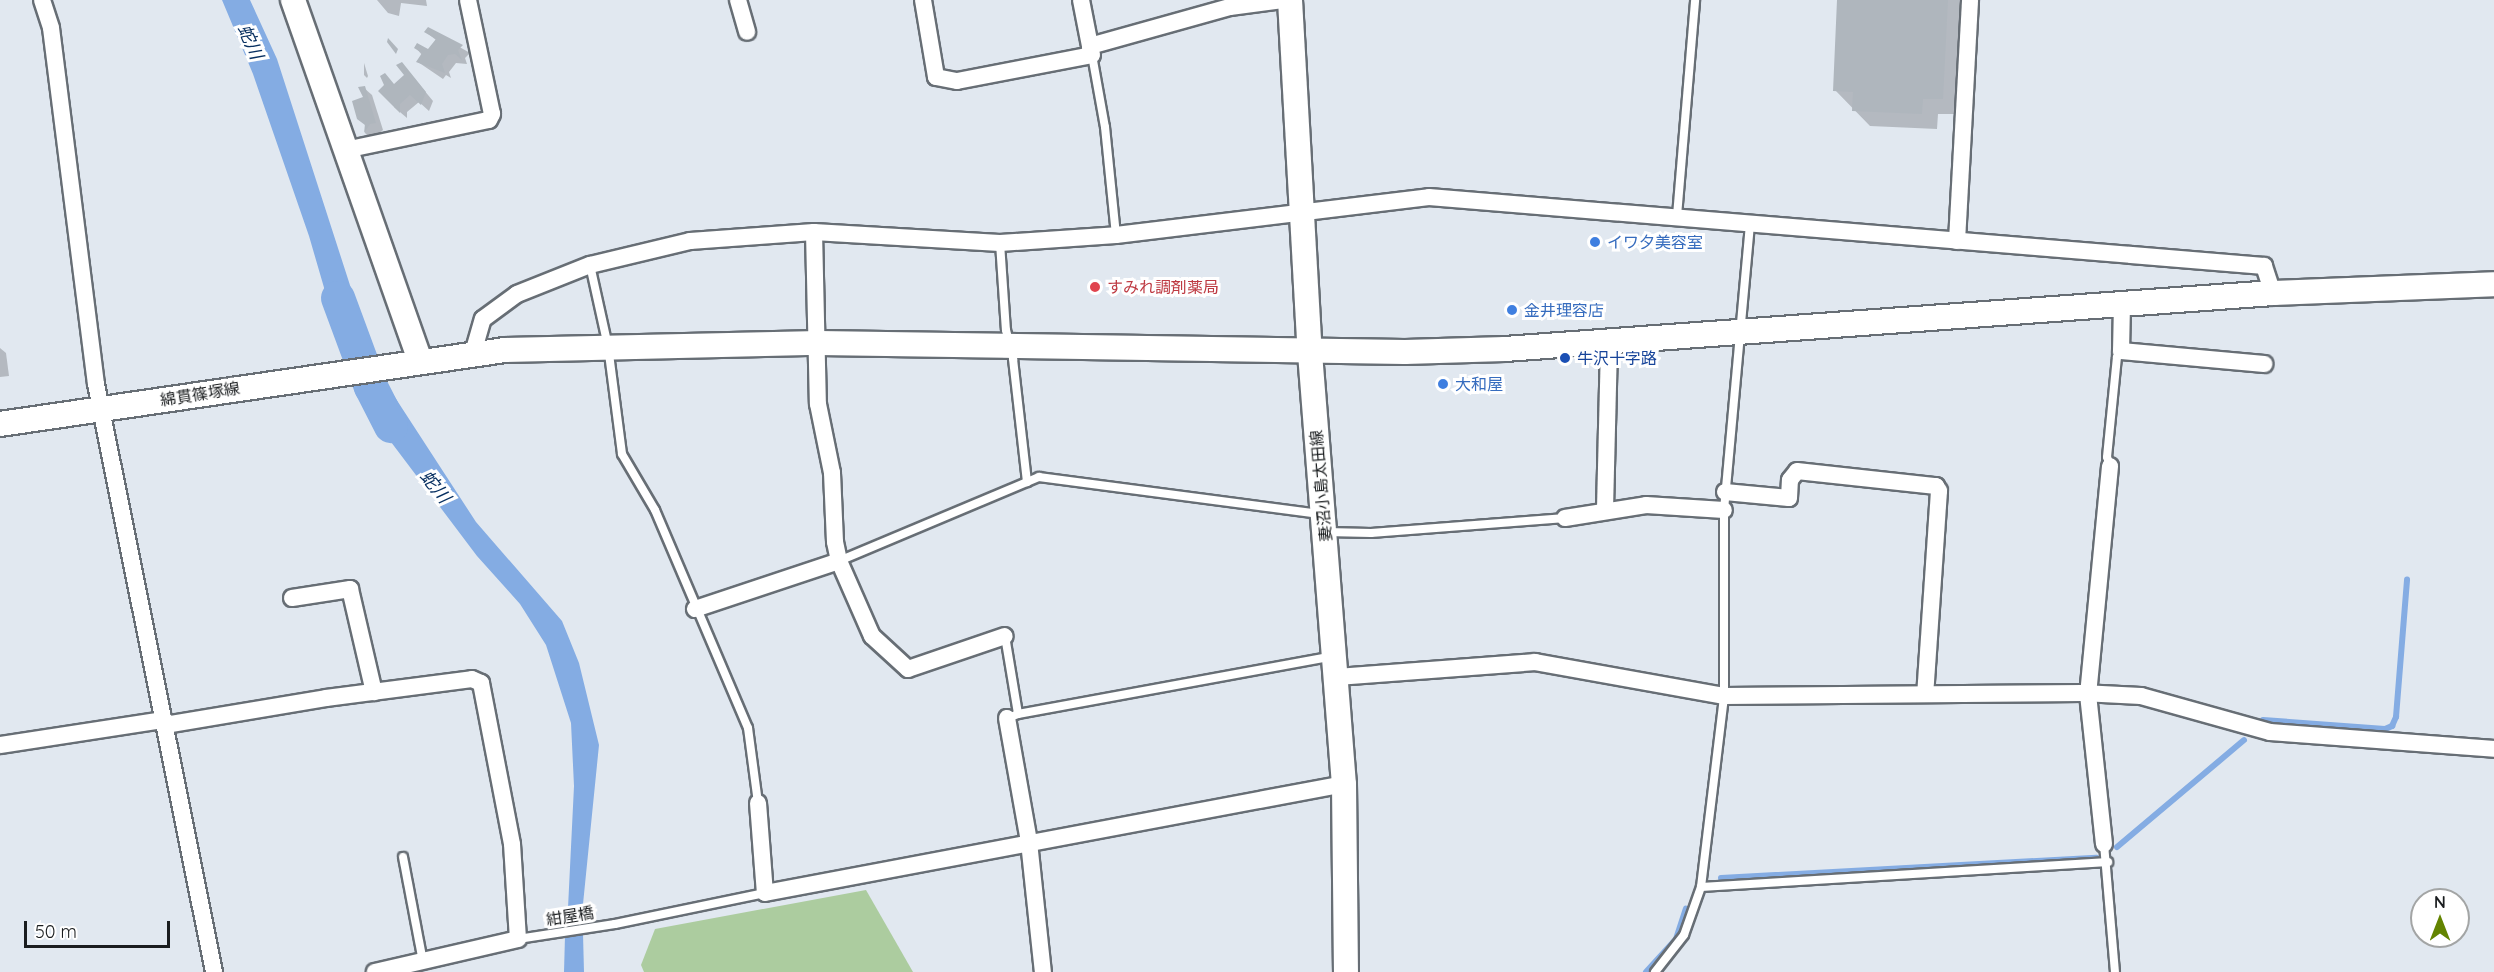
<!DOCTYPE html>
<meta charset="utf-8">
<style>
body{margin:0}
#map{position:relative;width:2494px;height:972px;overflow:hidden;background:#e1e8f0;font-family:Quicksand,"Noto Sans JP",sans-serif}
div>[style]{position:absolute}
.green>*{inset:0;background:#accc9f}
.water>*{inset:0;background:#84ace3}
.shadow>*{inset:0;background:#0003}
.stream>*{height:6px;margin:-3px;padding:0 3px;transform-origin:3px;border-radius:3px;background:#84ace3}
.river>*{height:34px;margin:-17px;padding:0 17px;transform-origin:17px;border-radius:17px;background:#84ace3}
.building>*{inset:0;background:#afb6bd}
.roads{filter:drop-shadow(2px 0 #676e75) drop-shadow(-2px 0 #676e75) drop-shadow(0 2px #676e75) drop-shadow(0 -2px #676e75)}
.lane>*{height:8px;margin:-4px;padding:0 4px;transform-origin:4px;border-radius:4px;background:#fff}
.street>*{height:16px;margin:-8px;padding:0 8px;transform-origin:8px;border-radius:8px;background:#fff}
.secondary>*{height:24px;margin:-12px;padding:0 12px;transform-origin:12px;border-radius:12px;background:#fff}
.dots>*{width:16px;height:16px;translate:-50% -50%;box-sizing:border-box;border:3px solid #fff;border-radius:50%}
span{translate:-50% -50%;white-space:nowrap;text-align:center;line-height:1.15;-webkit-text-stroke:6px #fff;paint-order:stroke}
.shop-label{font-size:16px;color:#366cbe}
.left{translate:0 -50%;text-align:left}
.health-label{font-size:16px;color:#be3a42}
.transit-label{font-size:16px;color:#164399}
.street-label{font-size:16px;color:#1a1d1f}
.water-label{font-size:18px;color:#083061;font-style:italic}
.north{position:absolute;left:2410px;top:888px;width:60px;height:60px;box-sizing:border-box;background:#fff;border:2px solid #a3a5a5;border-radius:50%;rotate:0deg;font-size:16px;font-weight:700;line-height:24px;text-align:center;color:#1a1d1f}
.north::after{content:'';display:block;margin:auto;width:21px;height:27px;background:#638400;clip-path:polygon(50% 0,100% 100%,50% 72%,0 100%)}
.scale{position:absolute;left:24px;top:921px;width:146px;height:27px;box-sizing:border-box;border:3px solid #1a1d1f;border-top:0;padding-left:8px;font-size:18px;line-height:21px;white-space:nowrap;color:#1a1d1f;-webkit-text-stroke:4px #fff;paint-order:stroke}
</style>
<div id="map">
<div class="green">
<i style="clip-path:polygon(866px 890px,913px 972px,644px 972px,641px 965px,655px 929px)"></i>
</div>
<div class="water">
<i style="clip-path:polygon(222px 0,250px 0,277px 59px,368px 341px,341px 346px,309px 236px,253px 74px)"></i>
<i style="clip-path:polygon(385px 382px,476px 522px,562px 621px,579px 663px,599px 745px,581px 924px,567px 928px,574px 786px,571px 723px,546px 645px,520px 604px,477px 556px,391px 442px,362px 385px)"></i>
<i style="clip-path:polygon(583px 934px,584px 972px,564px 972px,565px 936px)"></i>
</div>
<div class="shadow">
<i style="clip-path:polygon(377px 0,426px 0,427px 6px,401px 3px,399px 16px,388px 13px)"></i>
<i style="clip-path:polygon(1839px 0,1964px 0,1959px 114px,1938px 114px,1937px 129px,1870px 126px,1835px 90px)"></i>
<i style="clip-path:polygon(428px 29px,470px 53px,465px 58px,467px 64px,456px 63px,449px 72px,451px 78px,446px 75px,443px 79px,418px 62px,422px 55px,416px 48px,429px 51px,436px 40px,426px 32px)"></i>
<i style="clip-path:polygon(364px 63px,368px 76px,367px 78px,364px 75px)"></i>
<i style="clip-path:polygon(409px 72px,433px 101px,429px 111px,419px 102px,407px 112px,407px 118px,394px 107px,395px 85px)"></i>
<i style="clip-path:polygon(364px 88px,372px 95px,383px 130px,372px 140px,365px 133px)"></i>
<i style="clip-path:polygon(0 348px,6px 353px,9px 376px,0 377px)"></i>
</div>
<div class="stream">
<i style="left:2263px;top:720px;width:122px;rotate:4.2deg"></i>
<i style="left:2385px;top:729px;width:8px;rotate:-23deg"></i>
<i style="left:2392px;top:726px;width:10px;rotate:-66deg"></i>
<i style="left:2396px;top:717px;width:138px;rotate:-85.4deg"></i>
<i style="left:2117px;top:847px;width:166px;rotate:-40.1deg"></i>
<i style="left:1721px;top:878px;width:376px;rotate:-3.1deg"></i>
<i style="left:1646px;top:972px;width:45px;rotate:-47.7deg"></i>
<i style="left:1676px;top:939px;width:32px;rotate:-72deg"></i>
</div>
<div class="river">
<i style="left:338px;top:298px;width:95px;rotate:69.7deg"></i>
<i style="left:371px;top:387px;width:44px;rotate:62.9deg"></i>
</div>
<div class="building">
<i style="clip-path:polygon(1837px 0,1948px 0,1943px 99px,1923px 99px,1922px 114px,1852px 111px,1853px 92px,1833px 91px)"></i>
<i style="clip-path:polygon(428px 27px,463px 45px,458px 50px,462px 60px,455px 54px,448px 55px,442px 64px,445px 73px,416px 62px,422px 53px,414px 48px,417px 43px,428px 49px,436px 39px,424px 32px)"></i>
<i style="clip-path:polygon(388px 38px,398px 49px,396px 54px,387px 42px)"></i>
<i style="clip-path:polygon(402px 62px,426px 92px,421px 105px,410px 95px,400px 104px,400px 113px,378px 91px,384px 85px,380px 76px,385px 73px,394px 84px,404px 75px,396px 65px)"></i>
<i style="clip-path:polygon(365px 86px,376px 123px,370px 124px,364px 133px,365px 125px,357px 119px,352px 101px,363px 97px,358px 87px)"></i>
</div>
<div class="roads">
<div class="lane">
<i style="left:1092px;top:55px;width:73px;rotate:79.8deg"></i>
<i style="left:1105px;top:127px;width:109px;rotate:84.2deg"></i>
<i style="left:1677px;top:216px;width:217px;rotate:-85.2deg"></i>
<i style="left:1000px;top:243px;width:87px;rotate:86.1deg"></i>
<i style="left:1006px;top:330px;width:30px;rotate:76deg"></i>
<i style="left:1013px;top:359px;width:124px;rotate:83.5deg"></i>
<i style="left:590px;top:265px;width:83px;rotate:77.5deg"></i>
<i style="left:608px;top:346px;width:109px;rotate:82.6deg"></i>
<i style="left:622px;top:454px;width:65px;rotate:59.5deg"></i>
<i style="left:655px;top:510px;width:237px;rotate:66.9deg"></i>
<i style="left:748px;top:728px;width:76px;rotate:82.4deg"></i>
<i style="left:2110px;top:466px;width:9px;rotate:-108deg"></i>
<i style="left:2107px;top:457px;width:100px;rotate:-84.3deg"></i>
<i style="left:2117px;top:357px;width:7px;rotate:-56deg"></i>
<i style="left:1326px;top:532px;width:45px;rotate:1.3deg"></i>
<i style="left:1371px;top:533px;width:195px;rotate:-4.4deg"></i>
<i style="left:839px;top:561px;width:217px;rotate:-22.8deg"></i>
<i style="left:1039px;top:477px;width:283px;rotate:7.5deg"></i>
<i style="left:1005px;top:636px;width:79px;rotate:80.5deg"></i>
<i style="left:1018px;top:714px;width:5px;rotate:158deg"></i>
<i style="left:1018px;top:714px;width:320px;rotate:-10.4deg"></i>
<i style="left:2104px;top:844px;width:128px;rotate:85.1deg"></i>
<i style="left:403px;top:857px;width:107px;rotate:79.2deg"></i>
<i style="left:1701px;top:887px;width:408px;rotate:-3.5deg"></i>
<i style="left:518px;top:939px;width:98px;rotate:-8.8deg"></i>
<i style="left:615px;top:924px;width:153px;rotate:-11.7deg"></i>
<i style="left:1655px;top:972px;width:47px;rotate:-51.9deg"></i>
<i style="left:1684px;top:935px;width:51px;rotate:-70.5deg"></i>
<i style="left:1701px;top:887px;width:192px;rotate:-83.1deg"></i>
<i style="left:1724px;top:696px;width:186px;rotate:-90deg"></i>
<i style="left:1724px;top:510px;width:288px;rotate:-84.8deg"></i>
</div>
<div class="street">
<i style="left:42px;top:0;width:29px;rotate:72deg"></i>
<i style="left:51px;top:28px;width:359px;rotate:82.8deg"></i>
<i style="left:96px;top:384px;width:600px;rotate:78.65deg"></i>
<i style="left:738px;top:0;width:33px;rotate:74deg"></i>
<i style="left:923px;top:0;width:78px;rotate:80.4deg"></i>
<i style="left:936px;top:77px;width:21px;rotate:11deg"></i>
<i style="left:957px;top:81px;width:137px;rotate:-10.9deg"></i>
<i style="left:1092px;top:55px;width:9px;rotate:-103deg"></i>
<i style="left:1090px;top:46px;width:145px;rotate:-15.6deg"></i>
<i style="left:1230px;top:7px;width:53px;rotate:-7.5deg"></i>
<i style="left:1081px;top:0;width:47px;rotate:78.9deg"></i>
<i style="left:345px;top:150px;width:147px;rotate:-11.8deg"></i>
<i style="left:489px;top:120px;width:7px;rotate:-63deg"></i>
<i style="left:492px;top:114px;width:116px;rotate:-101.9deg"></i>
<i style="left:814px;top:232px;width:172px;rotate:88.7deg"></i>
<i style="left:818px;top:404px;width:70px;rotate:78.5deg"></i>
<i style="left:832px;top:473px;width:69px;rotate:87.5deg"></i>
<i style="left:835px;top:542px;width:19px;rotate:78deg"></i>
<i style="left:839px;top:561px;width:82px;rotate:66.3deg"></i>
<i style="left:872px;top:636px;width:49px;rotate:42.5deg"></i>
<i style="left:908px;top:669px;width:102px;rotate:-18.8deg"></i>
<i style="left:1957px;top:241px;width:241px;rotate:-86.9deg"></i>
<i style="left:2122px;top:304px;width:47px;rotate:91.2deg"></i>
<i style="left:2121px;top:351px;width:144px;rotate:5.2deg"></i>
<i style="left:473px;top:353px;width:35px;rotate:-74deg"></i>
<i style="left:483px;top:319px;width:42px;rotate:-36.3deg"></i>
<i style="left:517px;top:294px;width:79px;rotate:-21.7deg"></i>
<i style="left:590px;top:265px;width:103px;rotate:-13.5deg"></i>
<i style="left:690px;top:241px;width:124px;rotate:-4.2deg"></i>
<i style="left:814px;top:232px;width:186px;rotate:3.4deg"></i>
<i style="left:1000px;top:243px;width:116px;rotate:-3.9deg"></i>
<i style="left:1116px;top:235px;width:315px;rotate:-6.9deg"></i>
<i style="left:1429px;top:197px;width:838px;rotate:4.72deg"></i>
<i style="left:2264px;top:266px;width:28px;rotate:72deg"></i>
<i style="left:1725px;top:492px;width:64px;rotate:5.4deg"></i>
<i style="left:1789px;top:498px;width:18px;rotate:-87deg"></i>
<i style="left:1790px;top:480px;width:11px;rotate:-52deg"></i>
<i style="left:1797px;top:471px;width:140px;rotate:6.2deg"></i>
<i style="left:1936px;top:486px;width:6px;rotate:59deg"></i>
<i style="left:1939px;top:491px;width:203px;rotate:93.9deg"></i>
<i style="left:1605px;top:509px;width:168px;rotate:-88.6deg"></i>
<i style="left:1565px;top:518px;width:82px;rotate:-9.1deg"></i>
<i style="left:1646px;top:505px;width:78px;rotate:3.7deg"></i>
<i style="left:292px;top:598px;width:59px;rotate:-8.8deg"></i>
<i style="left:350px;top:589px;width:106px;rotate:76.9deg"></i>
<i style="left:695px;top:609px;width:152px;rotate:-18.4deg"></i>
<i style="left:1337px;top:677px;width:199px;rotate:-4.3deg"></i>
<i style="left:1535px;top:662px;width:192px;rotate:10.2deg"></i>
<i style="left:1724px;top:696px;width:358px;rotate:-0.5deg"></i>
<i style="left:2082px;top:693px;width:59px;rotate:2.9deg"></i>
<i style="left:2141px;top:696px;width:134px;rotate:15.6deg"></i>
<i style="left:2270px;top:732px;width:225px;rotate:4.3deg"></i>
<i style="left:1007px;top:718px;width:126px;rotate:79.9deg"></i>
<i style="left:1029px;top:842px;width:131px;rotate:83.9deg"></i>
<i style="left:165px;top:725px;width:163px;rotate:-9.5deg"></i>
<i style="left:326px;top:698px;width:147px;rotate:-7.4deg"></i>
<i style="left:472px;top:679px;width:10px;rotate:24deg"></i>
<i style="left:481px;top:683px;width:164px;rotate:79.1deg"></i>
<i style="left:512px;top:844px;width:95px;rotate:86.4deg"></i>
<i style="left:518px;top:939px;width:147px;rotate:167deg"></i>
<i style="left:0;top:745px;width:166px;rotate:-8.7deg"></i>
<i style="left:758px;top:803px;width:90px;rotate:85.6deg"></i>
<i style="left:765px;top:893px;width:589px;rotate:-10.66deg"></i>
<i style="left:2104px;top:844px;width:150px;rotate:-96.1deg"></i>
<i style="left:2088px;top:695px;width:230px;rotate:-84.5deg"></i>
</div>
<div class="secondary">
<i style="left:293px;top:0;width:382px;rotate:70.6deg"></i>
<i style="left:1290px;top:0;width:354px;rotate:86.8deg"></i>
<i style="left:1310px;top:353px;width:432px;rotate:85.5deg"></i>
<i style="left:1344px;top:784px;width:188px;rotate:89.4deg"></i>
<i style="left:0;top:424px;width:510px;rotate:-8.34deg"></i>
<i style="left:505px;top:350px;width:314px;rotate:-1.3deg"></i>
<i style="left:819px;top:343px;width:586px;rotate:0.88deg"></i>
<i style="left:1405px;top:352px;width:100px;rotate:-1.7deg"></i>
<i style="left:1505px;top:349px;width:770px;rotate:-4.17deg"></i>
<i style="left:2273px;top:293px;width:221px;rotate:-2.3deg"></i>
</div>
</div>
<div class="dots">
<i style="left:1595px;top:242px;background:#3f7fe0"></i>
<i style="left:1095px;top:287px;background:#e0444e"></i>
<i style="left:1512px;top:310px;background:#3f7fe0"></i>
<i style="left:1565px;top:358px;background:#1a4fb4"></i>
<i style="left:1443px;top:384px;background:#3f7fe0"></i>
</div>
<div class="shop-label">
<span class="left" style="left:1607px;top:242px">イワ夕美容室</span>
<span class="left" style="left:1524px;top:310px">金井理容店</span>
<span class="left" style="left:1455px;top:384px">大和屋</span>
</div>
<div class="health-label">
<span class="left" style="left:1107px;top:287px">すみれ調剤薬局</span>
</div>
<div class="transit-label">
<span class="left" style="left:1577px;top:358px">牛沢十字路</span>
</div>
<div class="street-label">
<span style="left:200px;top:394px;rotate:-9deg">綿貫篠塚線</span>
<span style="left:1321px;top:486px;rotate:-95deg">妻沼小島太田線</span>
<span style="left:570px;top:916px;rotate:-9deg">紺屋橋</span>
</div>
<div class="water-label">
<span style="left:250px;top:42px;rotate:66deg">蛇川</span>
<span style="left:435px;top:487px;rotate:51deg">蛇川</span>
</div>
<div class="north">N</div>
<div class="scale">50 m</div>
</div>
